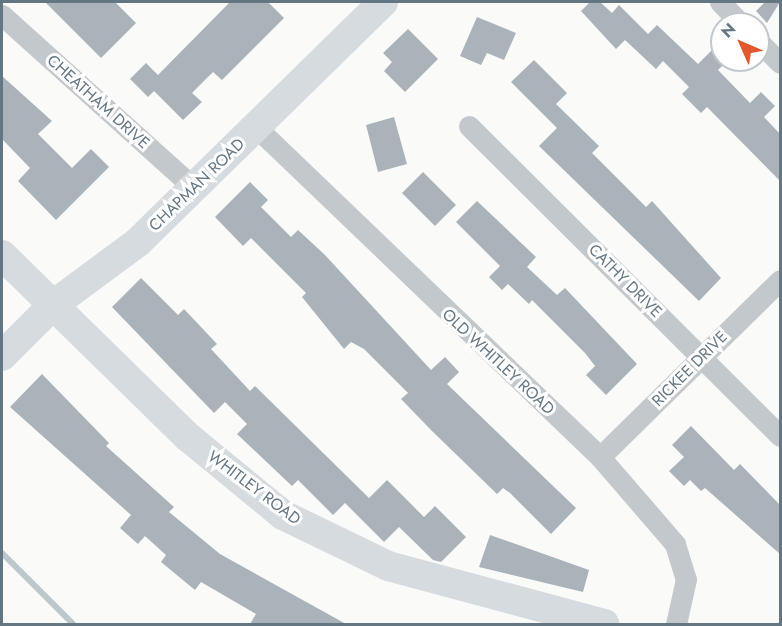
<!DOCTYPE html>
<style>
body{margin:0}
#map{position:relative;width:782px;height:626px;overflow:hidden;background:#fafaf8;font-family:Jost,sans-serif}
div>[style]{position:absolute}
.stream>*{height:6px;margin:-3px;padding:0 3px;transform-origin:3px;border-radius:3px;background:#bbc7cb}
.building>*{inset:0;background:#aab3b9}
.street>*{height:21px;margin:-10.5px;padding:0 10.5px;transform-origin:10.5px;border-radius:10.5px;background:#c3c8cc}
.secondary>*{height:30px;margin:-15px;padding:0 15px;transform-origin:15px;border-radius:15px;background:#d6dbdf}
span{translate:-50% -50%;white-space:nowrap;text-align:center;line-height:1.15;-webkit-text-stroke:6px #fff;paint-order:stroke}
.street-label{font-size:16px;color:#657683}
.frame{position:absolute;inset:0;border:3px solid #657683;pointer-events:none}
.north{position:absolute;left:710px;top:12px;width:60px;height:60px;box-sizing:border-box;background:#fff;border:2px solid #c1c8cd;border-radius:50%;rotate:315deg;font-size:16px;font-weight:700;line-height:24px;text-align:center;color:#657683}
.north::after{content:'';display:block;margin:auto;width:21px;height:27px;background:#e4572e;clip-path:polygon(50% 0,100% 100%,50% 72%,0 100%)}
</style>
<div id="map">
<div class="stream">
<i style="left:2px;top:553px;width:100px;rotate:45deg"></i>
</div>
<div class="building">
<i style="clip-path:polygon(45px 2px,115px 2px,136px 23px,101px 58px)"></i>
<i style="clip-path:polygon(230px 2px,268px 2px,284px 18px,222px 80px,213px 72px,192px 93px,202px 102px,183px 120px,154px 91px,148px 97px,130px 79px,146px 63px,158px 75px)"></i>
<i style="clip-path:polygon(590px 2px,600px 2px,612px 13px,619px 5px,648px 34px,657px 25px,698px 64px,716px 46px,722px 60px,728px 60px,718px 70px,750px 103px,761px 92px,775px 106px,764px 117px,780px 134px,780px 181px,707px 107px,701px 113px,682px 94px,689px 87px,663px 61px,656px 69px,625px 40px,616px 49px,581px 11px)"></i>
<i style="clip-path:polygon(765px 2px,780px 2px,767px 23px,756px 11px)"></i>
<i style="clip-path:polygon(477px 17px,516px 33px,504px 60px,487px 53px,481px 65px,460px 56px)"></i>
<i style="clip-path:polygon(408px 29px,438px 59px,405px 92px,384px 71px,392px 62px,383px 53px)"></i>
<i style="clip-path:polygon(534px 60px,567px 93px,556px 104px,599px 146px,592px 153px,646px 207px,652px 201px,721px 278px,699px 301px,539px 146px,557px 128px,511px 82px)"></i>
<i style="clip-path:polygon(2px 76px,52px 121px,38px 134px,72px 168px,91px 149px,109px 167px,56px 220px,18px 181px,30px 168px,2px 139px)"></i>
<i style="clip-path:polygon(394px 117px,407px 164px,378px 172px,366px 125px)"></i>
<i style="clip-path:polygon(423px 172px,456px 205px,435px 226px,402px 193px)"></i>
<i style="clip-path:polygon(250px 182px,268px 200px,261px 207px,291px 237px,298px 230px,325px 255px,431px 370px,445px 357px,459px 372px,447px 384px,576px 508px,551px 534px,510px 493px,503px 488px,497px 494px,432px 431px,401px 399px,408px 393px,364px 349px,351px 342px,344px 349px,302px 297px,306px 293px,251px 238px,243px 246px,215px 217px)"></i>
<i style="clip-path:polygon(477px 201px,536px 257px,527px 267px,557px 295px,565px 288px,637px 364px,606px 395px,586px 375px,595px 366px,585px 353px,532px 300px,529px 304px,508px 284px,502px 290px,489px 277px,500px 266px,456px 222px)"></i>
<i style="clip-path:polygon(141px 278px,178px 315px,184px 309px,217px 344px,211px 349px,250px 391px,255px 386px,369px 498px,387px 480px,424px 517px,435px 506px,466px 537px,441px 562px,433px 560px,399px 527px,384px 542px,345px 503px,333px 515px,298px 480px,292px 486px,237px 434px,247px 424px,225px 402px,214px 413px,112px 307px)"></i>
<i style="clip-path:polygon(42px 374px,109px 443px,106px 446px,174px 507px,169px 512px,220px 554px,346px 624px,250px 624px,256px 614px,201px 582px,195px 590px,161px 562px,166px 555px,145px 536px,138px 544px,120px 528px,131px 515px,10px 407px)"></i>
<i style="clip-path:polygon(691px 426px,734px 470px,740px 464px,780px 505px,780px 554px,705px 488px,701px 491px,690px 480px,684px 486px,669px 471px,684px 457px,672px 445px)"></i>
<i style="clip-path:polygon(490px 535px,589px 570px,583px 592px,479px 567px)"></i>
</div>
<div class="street">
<i style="left:720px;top:2px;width:30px;rotate:46deg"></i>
<i style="left:2px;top:15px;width:258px;rotate:42deg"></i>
<i style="left:758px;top:41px;width:31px;rotate:45deg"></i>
<i style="left:469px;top:126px;width:439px;rotate:44.9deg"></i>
<i style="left:256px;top:127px;width:477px;rotate:43.8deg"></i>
<i style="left:600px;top:457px;width:115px;rotate:49.2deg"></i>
<i style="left:675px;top:544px;width:37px;rotate:73deg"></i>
<i style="left:686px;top:579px;width:46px;rotate:102.5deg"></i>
<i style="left:600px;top:457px;width:252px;rotate:-44.5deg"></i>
</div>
<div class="secondary">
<i style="left:2px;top:255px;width:260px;rotate:44.4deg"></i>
<i style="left:188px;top:437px;width:123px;rotate:39.4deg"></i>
<i style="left:283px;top:515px;width:117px;rotate:25.9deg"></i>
<i style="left:388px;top:566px;width:224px;rotate:15deg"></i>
<i style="left:2px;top:356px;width:72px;rotate:-45deg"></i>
<i style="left:53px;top:305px;width:106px;rotate:-36.5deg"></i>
<i style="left:138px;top:242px;width:343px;rotate:-44.4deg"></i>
</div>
<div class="street-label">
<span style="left:98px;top:102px;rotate:42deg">CHEATHAM DRIVE</span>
<span style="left:197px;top:185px;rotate:-44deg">CHAPMAN ROAD</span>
<span style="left:625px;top:281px;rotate:45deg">CATHY DRIVE</span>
<span style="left:498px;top:362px;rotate:43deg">OLD WHITLEY ROAD</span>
<span style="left:690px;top:369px;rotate:-45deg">RICKEE DRIVE</span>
<span style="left:254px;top:488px;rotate:37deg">WHITLEY ROAD</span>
</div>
<div class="frame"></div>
<div class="north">N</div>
</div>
